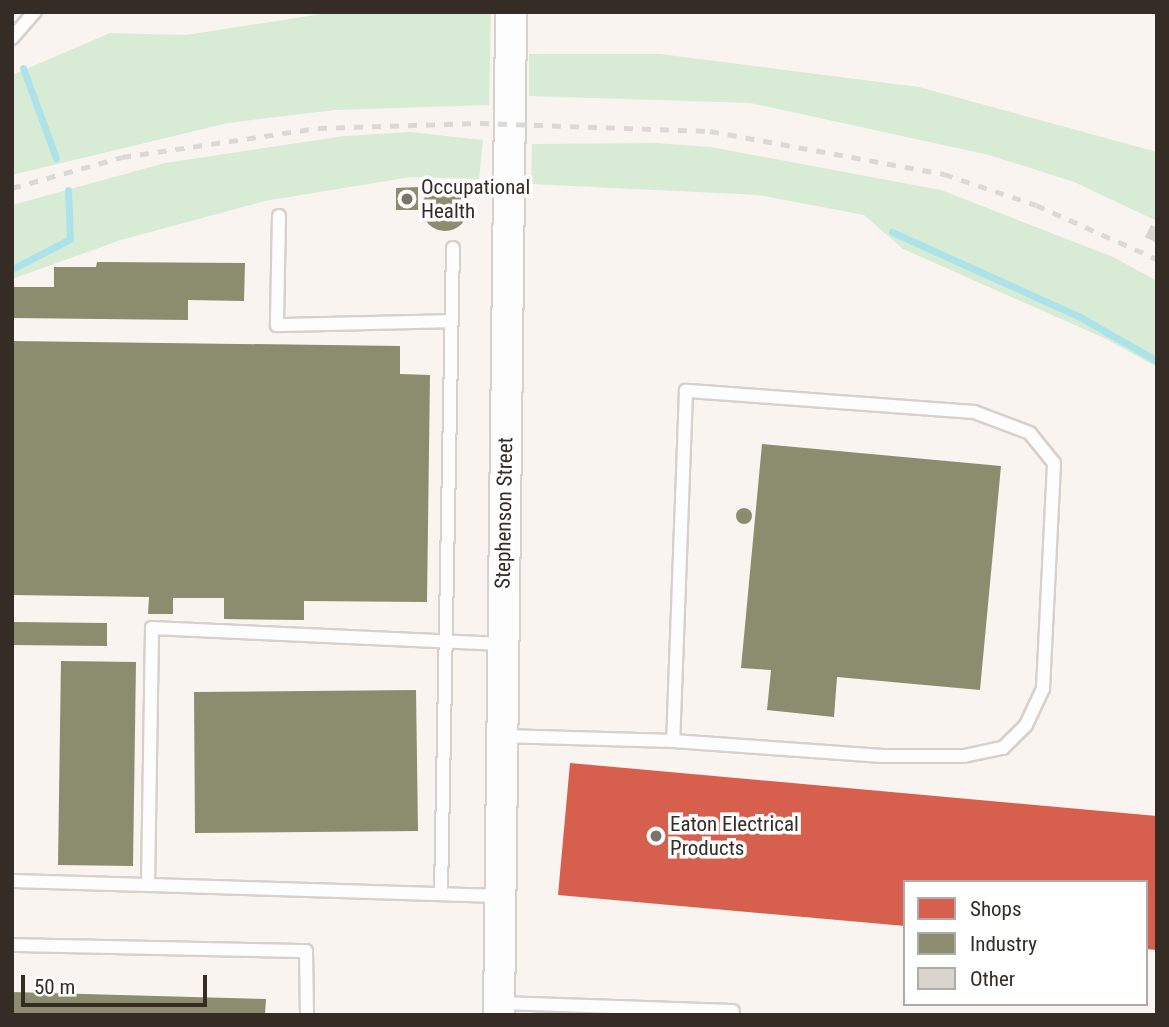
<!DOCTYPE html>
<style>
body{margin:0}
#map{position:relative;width:1169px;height:1027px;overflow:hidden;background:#faf4f0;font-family:"Roboto Condensed",sans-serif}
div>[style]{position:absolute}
.green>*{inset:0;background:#d8ecd5}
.shops>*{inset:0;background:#d6604d}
.industry>*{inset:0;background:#8c8c6e}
.round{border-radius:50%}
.stream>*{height:7px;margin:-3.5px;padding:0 3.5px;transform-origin:3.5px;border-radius:3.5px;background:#ace2e9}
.building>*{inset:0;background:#dad4ce}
.roads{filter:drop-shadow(2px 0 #d7d0cb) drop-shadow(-2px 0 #d7d0cb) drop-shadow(0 2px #d7d0cb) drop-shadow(0 -2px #d7d0cb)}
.service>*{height:12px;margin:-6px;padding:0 6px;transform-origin:6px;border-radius:6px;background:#fefdfd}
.tertiary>*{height:30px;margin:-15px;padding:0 15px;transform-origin:15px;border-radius:15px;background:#fefdfd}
.rail>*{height:5px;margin-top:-2.5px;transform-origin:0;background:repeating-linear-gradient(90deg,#dbd9d7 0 9px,transparent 0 18px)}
.dots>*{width:19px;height:19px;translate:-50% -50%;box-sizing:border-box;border:4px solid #fff;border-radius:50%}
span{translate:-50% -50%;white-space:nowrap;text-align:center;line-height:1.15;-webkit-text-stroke:7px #fff;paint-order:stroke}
.poi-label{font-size:21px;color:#352c26}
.left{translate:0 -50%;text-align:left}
.street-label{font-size:21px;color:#352c26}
.frame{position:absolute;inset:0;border:14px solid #352c26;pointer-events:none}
.legend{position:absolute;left:903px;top:880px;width:245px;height:126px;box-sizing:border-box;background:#fff;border:2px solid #aeaba8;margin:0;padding:9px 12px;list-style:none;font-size:21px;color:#352c26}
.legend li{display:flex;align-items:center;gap:14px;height:35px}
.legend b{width:35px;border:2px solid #aeaba8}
.scale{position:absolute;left:21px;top:975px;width:186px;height:32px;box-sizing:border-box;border:4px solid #352c26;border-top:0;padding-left:9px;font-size:21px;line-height:24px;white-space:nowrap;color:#352c26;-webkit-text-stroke:5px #fff;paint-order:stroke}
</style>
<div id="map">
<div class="green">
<i style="clip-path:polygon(334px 12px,491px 12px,489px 105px,335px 110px,228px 123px,12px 175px,12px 75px,110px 33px,186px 35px)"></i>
<i style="clip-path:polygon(529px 54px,660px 54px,919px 87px,1157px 152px,1157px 221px,1074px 182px,989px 155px,750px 103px,529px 96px)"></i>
<i style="clip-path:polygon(410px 132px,483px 140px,479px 179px,411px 177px,265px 201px,121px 240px,12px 279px,12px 205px,165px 163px,344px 136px)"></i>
<i style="clip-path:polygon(655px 143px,711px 147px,941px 190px,1113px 257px,1157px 281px,1157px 367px,1104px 338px,903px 249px,864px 215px,758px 195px,531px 184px,532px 144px)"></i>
</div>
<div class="shops">
<i style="clip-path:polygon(570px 763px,1157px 816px,1156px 950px,1146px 949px,1146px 882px,905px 882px,905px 926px,558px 895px)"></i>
</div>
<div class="industry">
<i class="round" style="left:422px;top:185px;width:46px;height:46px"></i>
<i style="clip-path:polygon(418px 187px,418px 210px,396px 210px,396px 188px)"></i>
<i style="clip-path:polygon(97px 262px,245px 263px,244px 301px,188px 300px,188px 320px,12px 318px,12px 287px,54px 287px,54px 267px,96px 267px)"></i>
<i style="clip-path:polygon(12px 341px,400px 346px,400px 374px,430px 375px,427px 602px,304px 601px,304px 620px,224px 619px,224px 598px,173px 598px,173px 614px,148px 614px,149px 597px,12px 595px)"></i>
<i style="clip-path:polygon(762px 444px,1001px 466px,980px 690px,837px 677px,834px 717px,767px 710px,771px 670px,741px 668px)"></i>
<i class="round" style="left:736px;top:508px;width:16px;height:16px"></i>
<i style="clip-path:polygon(12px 622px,107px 623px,107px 646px,12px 645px)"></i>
<i style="clip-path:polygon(61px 661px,136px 662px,133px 866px,58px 865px)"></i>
<i style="clip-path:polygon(416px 690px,418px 831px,195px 833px,194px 692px)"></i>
<i style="clip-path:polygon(12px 992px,266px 999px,265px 1015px,12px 1015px)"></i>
</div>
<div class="stream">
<i style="left:23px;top:68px;width:96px;rotate:69.9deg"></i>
<i style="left:892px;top:232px;width:206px;rotate:24.3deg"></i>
<i style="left:1080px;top:317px;width:89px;rotate:29.7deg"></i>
<i style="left:12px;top:269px;width:65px;rotate:-27.3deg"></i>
<i style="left:70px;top:239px;width:49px;rotate:-92.3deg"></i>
</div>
<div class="building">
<i style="clip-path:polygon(1151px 225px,1157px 228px,1157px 243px,1145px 237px)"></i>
</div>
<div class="roads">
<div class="service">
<i style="left:12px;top:38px;width:35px;rotate:-49deg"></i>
<i style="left:279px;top:216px;width:109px;rotate:91.1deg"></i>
<i style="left:277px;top:325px;width:175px;rotate:-1.3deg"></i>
<i style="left:502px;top:736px;width:171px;rotate:1.7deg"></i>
<i style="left:673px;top:741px;width:210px;rotate:4.1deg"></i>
<i style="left:882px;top:756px;width:82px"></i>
<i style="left:964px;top:756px;width:40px;rotate:-12deg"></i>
<i style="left:1003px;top:748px;width:33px;rotate:-45deg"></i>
<i style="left:1026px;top:725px;width:40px;rotate:-65deg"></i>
<i style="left:1043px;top:689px;width:226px;rotate:-87.2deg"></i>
<i style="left:1054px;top:463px;width:38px;rotate:-129deg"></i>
<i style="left:1030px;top:433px;width:60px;rotate:-159.4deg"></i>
<i style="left:974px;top:412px;width:289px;rotate:-175.8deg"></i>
<i style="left:686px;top:391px;width:350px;rotate:92.1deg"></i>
<i style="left:12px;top:881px;width:136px;rotate:1.7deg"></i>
<i style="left:441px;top:894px;width:646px;rotate:-88.94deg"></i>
<i style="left:500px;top:896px;width:352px;rotate:-178.2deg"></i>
<i style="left:148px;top:885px;width:257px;rotate:-89.1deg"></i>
<i style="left:152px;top:628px;width:350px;rotate:2.6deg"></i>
<i style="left:12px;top:945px;width:294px;rotate:1.2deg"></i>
<i style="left:306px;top:951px;width:64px;rotate:89.1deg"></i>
<i style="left:500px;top:1003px;width:233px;rotate:2deg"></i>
</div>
<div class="tertiary">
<i style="left:499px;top:1015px;width:1003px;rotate:-89.31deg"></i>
</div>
</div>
<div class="rail">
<i style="left:12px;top:188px;width:114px;rotate:-15.7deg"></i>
<i style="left:122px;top:157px;width:198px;rotate:-8.4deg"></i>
<i style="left:318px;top:128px;width:162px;rotate:-1.8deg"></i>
<i style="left:480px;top:123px;width:230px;rotate:2deg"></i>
<i style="left:710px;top:131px;width:238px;rotate:10.4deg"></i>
<i style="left:944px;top:174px;width:97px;rotate:18.6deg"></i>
<i style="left:1036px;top:205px;width:133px;rotate:24.1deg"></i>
</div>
<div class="dots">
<i style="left:407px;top:199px;background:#7a726d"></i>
<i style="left:656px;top:836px;background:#7a726d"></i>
</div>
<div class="poi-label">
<span class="left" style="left:421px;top:199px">Occupational<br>Health</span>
<span class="left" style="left:670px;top:836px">Eaton Electrical<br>Products</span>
</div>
<div class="street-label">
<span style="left:504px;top:513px;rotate:-89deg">Stephenson Street</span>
</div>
<div class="frame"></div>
<ul class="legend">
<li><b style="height:19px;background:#d6604d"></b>Shops</li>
<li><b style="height:19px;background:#8c8c6e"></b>Industry</li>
<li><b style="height:19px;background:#dad4ce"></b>Other</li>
</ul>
<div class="scale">50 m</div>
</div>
